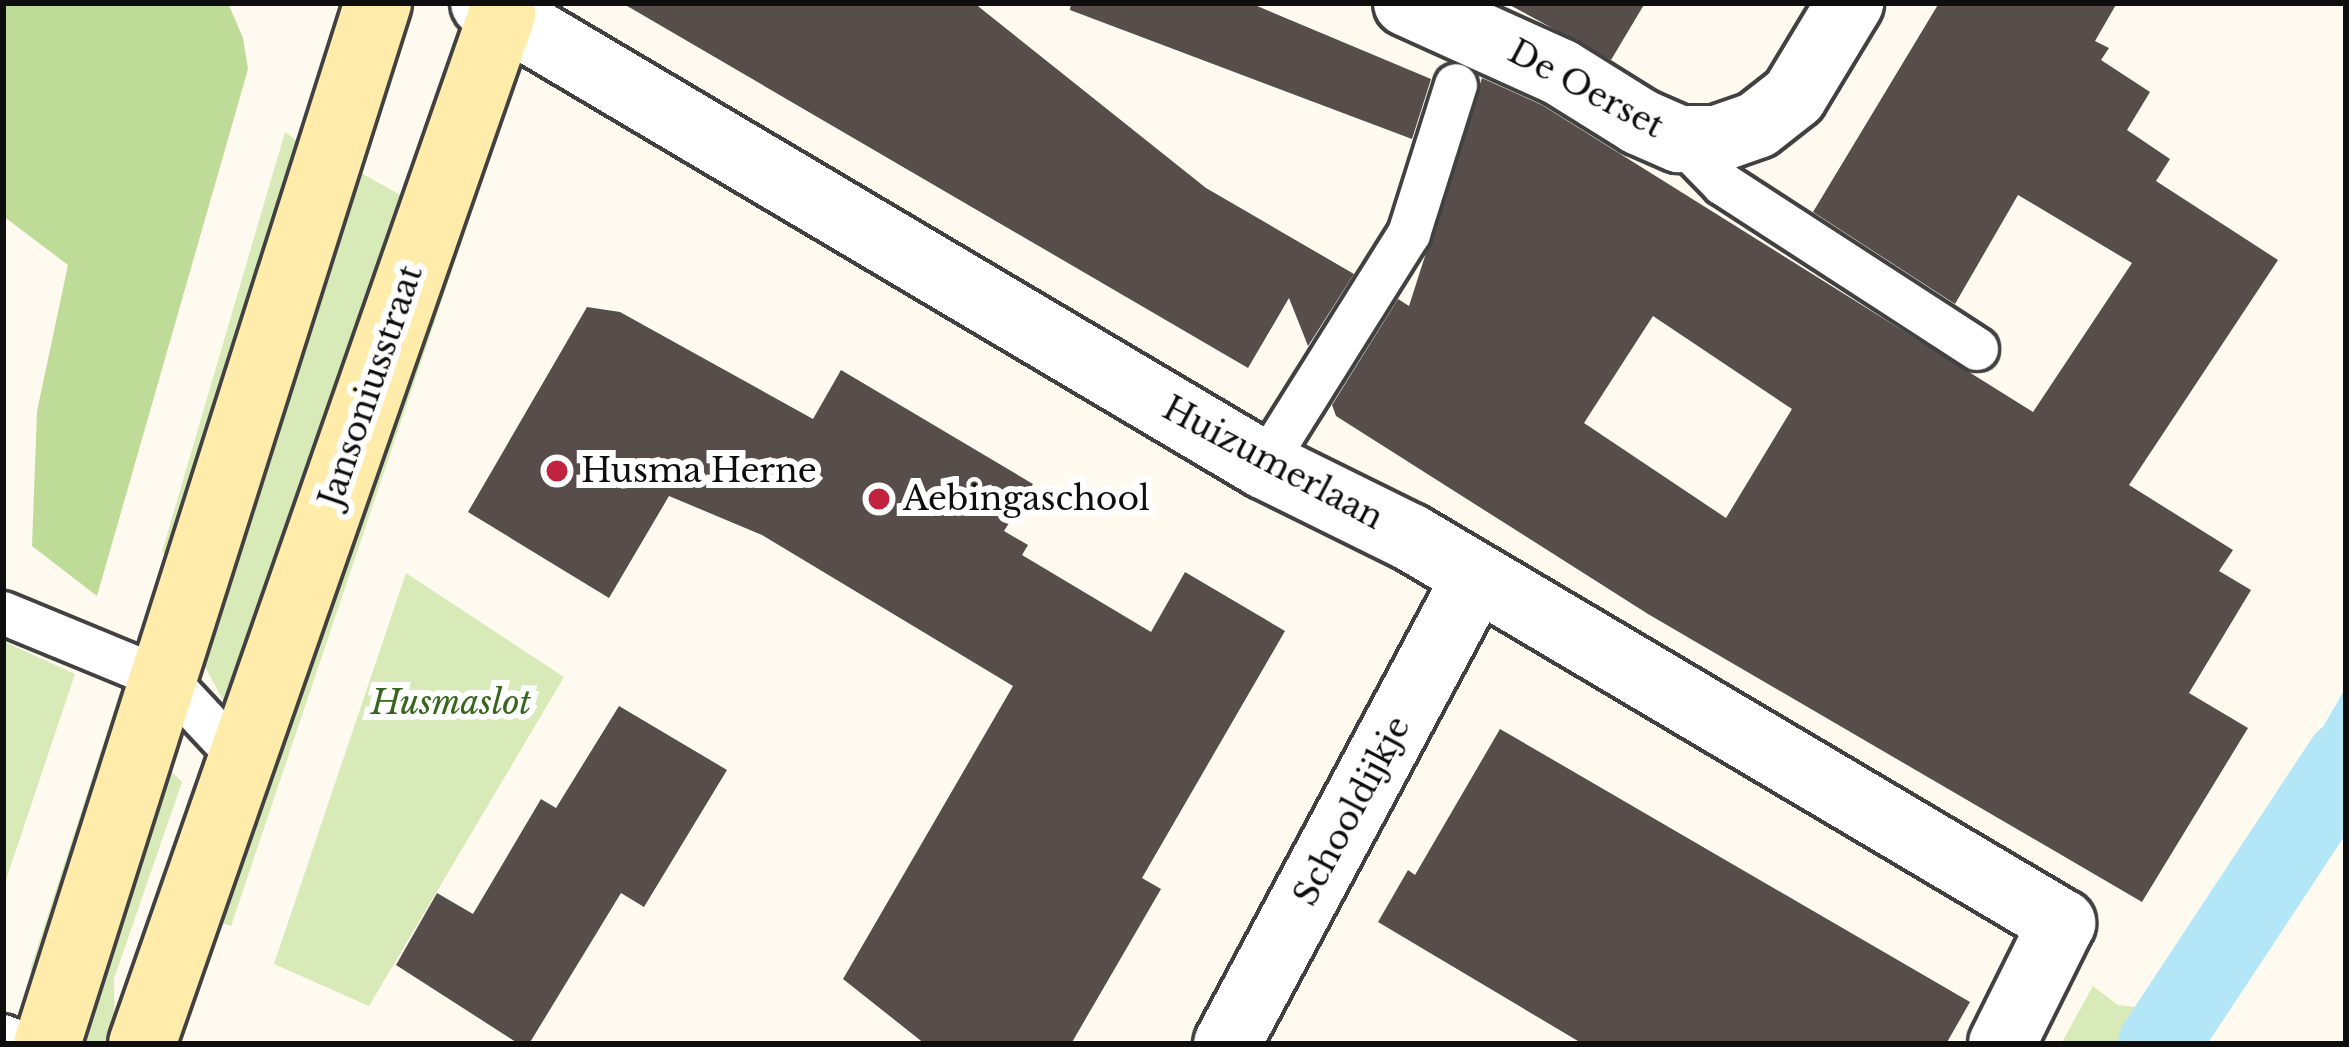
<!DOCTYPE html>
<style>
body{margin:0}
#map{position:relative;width:2349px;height:1047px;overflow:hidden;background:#fffaef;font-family:"Libre Baskerville",serif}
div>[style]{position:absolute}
.green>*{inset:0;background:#d8eab8}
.forest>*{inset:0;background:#bedb97}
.water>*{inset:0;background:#b3e6f7}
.canal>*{height:81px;margin:-40.5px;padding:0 40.5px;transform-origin:40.5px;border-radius:40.5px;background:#b3e6f7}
.building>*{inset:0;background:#574d4a}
.roads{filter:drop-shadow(3px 0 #414141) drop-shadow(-3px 0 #414141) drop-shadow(0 3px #414141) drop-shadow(0 -3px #414141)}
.lane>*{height:42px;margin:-21px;padding:0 21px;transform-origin:21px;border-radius:21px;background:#fff}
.street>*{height:66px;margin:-33px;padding:0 33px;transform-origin:33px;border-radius:33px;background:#fff}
.secondary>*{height:66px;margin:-33px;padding:0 33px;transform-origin:33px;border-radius:33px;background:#ffebaa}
.dots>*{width:33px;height:33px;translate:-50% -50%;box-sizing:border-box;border:6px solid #fff;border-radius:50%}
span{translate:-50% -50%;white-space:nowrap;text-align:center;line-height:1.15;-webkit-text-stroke:12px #fff;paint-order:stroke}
.street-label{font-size:33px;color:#0e0e0e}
.poi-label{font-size:33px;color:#0e0e0e}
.left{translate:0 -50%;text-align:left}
.park-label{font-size:33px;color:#36671d;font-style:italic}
.frame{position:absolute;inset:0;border:6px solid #0e0e0e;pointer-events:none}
</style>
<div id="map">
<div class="green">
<i style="clip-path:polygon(285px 132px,304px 146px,170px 556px,162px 552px)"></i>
<i style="clip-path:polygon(354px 169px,411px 201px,228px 710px,200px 657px)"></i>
<i style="clip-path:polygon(453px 229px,464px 235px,231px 926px,213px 920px)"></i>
<i style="clip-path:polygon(406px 573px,564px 677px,369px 1006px,274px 964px)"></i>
<i style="clip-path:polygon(3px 641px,75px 674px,3px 889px)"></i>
<i style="clip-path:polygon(120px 692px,132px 695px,38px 975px,30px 970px)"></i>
<i style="clip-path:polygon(164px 764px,182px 782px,114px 979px,115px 1044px,76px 1044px)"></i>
<i style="clip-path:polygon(2093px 986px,2118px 1005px,2143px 1008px,2115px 1044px,2061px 1044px)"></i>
</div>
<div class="forest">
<i style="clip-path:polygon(3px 3px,228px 3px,243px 38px,248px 69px,97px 596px,32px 546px,37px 411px,68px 265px,3px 216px)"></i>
</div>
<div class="water">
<i style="clip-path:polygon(2346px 687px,2346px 795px,2281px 896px,2273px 945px,2223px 1009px,2208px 1009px,2174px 984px,2185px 971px,2178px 961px,2207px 928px)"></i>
<i style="clip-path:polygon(2157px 1005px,2196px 1044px,2115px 1044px,2143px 1008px)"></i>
</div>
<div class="canal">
<i style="left:2158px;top:1044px;width:341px;rotate:-56.6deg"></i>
</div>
<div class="building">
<i style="clip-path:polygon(622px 3px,974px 3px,1206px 188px,1354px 274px,1308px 346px,1289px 298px,1248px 368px)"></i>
<i style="clip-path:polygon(1071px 3px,1250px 3px,1431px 79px,1412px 139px,1070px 10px)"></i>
<i style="clip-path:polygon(1506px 3px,1645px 3px,1611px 60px)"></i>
<i style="clip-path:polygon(evenodd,1939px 3px,2117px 3px,2095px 41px,2109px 48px,2101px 60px,2150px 92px,2127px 130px,2170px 159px,2156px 181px,2278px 260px,2129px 485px,2233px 550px,2219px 571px,2251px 590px,2189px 693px,2248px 728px,2142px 902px,1648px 614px,1336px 416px,1332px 405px,1398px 299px,1409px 306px,1482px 78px,1542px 105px,2033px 412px,2132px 263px,2018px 195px,1955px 304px,1813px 212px,1939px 3px,1653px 316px,1792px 409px,1726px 518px,1584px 423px,1653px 316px)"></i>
<i style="clip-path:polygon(587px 307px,620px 312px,813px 419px,841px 370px,1033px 484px,1004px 531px,1028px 545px,1022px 555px,1151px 632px,1185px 572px,1285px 631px,1142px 878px,1161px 889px,1071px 1044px,925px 1044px,843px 979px,1013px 686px,762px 535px,669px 496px,609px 598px,468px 512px)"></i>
<i style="clip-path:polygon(619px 706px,727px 770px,644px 907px,621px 893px,529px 1044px,519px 1044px,396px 965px,437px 893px,473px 914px,541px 799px,556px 808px)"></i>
<i style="clip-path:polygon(1500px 729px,1970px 1002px,1946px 1044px,1583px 1044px,1378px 922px,1408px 870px,1415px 875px)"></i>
</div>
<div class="roads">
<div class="lane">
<i style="left:1679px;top:139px;width:63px;rotate:45.6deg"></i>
<i style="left:1723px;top:184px;width:303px;rotate:33deg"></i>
<i style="left:1264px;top:465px;width:273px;rotate:-57.9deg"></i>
<i style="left:1409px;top:234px;width:156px;rotate:-72.5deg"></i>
<i style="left:3px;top:613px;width:178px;rotate:22.4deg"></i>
<i style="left:168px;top:681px;width:105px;rotate:46.9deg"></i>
<i style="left:3px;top:1036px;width:22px;rotate:21deg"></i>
</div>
<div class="street">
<i style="left:484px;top:3px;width:907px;rotate:30.64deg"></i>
<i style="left:1264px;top:465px;width:163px;rotate:26.3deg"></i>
<i style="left:1410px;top:537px;width:758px;rotate:30.63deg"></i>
<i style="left:2062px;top:923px;width:135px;rotate:116.4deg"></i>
<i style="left:1407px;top:3px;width:168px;rotate:24.3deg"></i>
<i style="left:1560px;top:72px;width:94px;rotate:32deg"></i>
<i style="left:1640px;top:122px;width:43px;rotate:23.6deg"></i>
<i style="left:1679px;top:139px;width:38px"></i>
<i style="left:1717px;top:139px;width:42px;rotate:-19.3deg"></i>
<i style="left:1757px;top:125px;width:47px;rotate:-38.1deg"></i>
<i style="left:1794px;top:96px;width:109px;rotate:-58.9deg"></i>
<i style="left:1227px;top:1044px;width:529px;rotate:-61.93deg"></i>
</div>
<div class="secondary">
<i style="left:47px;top:1044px;width:1092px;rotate:-72.36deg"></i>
<i style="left:142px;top:1044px;width:1091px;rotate:-70.73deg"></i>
</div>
</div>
<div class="dots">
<i style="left:557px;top:471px;background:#c1233e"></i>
<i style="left:879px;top:499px;background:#c1233e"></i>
</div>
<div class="street-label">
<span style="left:1586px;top:89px;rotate:28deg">De Oerset</span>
<span style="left:371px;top:386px;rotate:-71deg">Jansoniusstraat</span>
<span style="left:1273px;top:463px;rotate:28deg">Huizumerlaan</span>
<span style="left:1352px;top:811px;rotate:-62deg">Schooldijkje</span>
</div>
<div class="poi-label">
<span class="left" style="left:581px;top:471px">Husma Herne</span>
<span class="left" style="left:903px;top:499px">Aebingaschool</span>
</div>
<div class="park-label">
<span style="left:451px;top:703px">Husmaslot</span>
</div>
<div class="frame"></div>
</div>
